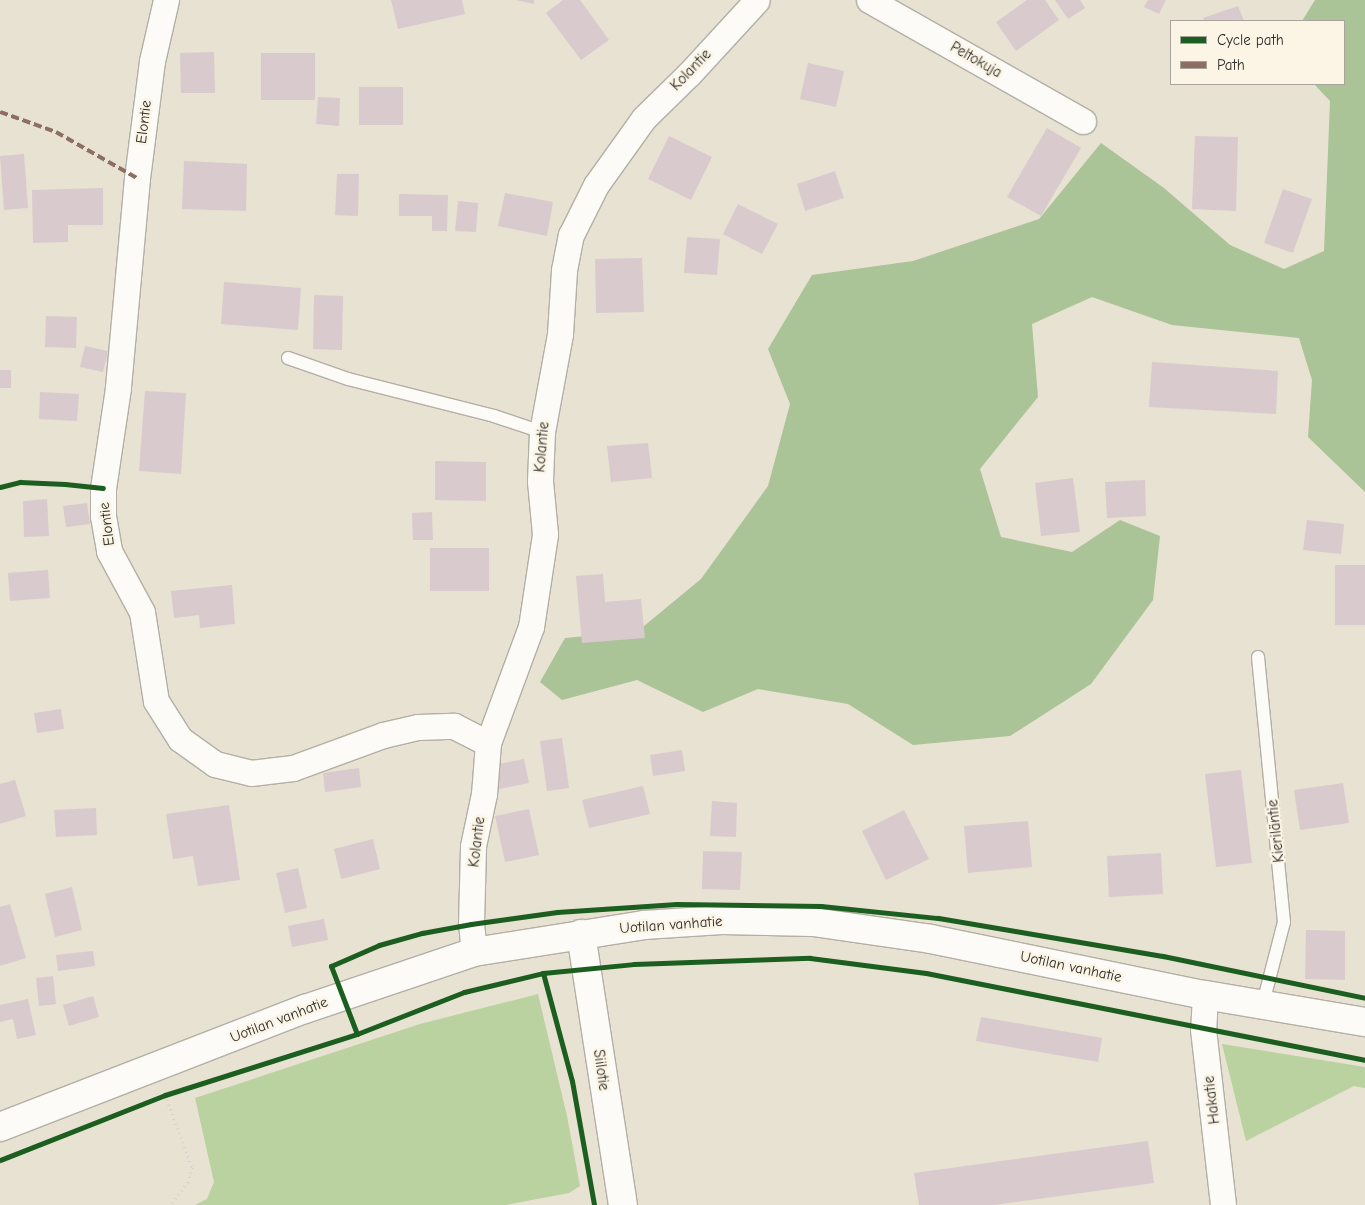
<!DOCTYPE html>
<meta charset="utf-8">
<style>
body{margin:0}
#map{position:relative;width:1365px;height:1205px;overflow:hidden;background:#e8e2d2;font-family:"Comic Neue",sans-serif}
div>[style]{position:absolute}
.green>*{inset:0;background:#bad29f}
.forest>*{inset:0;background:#aac397}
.building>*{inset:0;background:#d9cacd}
.path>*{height:3px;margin-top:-1.5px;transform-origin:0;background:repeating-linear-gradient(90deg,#d3d2ce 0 1px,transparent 0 5px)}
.roads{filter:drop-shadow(1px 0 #b3afa5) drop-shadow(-1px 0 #b3afa5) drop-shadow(0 1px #b3afa5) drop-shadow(0 -1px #b3afa5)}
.lane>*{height:12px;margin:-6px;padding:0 6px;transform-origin:6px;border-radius:6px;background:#fcfbf8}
.street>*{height:25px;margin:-12.5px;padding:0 12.5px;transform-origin:12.5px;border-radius:12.5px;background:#fcfbf8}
.secondary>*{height:28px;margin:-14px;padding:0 14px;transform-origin:14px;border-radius:14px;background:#fcfbf8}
.quiet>*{height:4px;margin-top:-2px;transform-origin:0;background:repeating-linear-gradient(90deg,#8d6e63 0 8px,transparent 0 12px)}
.cycleway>*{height:5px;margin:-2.5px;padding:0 2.5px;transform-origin:2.5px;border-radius:2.5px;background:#1b5e20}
span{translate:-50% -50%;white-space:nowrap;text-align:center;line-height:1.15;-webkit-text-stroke:5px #fcf5e5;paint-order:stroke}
.street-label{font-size:15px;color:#2b2b2b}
.legend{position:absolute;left:1170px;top:20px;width:175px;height:65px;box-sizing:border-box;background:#fcf5e5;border:1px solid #a8a49b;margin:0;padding:6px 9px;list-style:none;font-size:15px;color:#2b2b2b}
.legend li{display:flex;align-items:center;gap:10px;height:25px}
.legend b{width:25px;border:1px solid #a8a49b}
</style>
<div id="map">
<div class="green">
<i style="clip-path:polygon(538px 994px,567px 1116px,580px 1186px,569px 1193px,506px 1205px,195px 1205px,207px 1199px,214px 1182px,195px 1098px,420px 1024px)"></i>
<i style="clip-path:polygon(1222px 1044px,1365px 1067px,1365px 1088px,1354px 1086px,1246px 1141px)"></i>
</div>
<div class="forest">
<i style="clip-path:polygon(1315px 0,1365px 0,1365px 492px,1308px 437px,1312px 380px,1299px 338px,1172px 325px,1092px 297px,1032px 324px,1038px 397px,980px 469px,1001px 537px,1072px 552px,1120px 520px,1160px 536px,1153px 600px,1091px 684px,1010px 736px,913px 745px,848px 704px,758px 689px,703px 712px,637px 680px,562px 700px,540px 682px,565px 638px,638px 631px,701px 579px,768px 486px,790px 404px,768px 349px,812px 275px,913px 261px,1039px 219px,1101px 143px,1164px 188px,1230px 245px,1284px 269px,1324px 251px,1330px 101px,1314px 84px,1344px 84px,1344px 21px,1302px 21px)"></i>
</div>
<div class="building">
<i style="clip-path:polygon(391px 0,462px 0,465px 14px,398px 29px)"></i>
<i style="clip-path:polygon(516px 0,534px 0,534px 4px)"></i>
<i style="clip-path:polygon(563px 0,580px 0,609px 40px,581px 60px,546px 13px)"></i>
<i style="clip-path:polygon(1027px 0,1045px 0,1059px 20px,1016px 51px,996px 22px)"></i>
<i style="clip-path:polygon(1055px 0,1080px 0,1085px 8px,1068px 19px)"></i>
<i style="clip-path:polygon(1148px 0,1166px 0,1159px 14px,1144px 7px)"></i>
<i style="clip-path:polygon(1238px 6px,1244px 21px,1204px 21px,1203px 18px)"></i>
<i style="clip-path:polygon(214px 52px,215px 93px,181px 93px,180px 53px)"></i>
<i style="clip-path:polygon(261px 53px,315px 53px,315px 100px,261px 100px)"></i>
<i style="clip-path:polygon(808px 63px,844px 71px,836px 107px,800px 99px)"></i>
<i style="clip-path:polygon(359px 87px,403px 87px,403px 125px,359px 125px)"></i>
<i style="clip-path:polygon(318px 97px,340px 98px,339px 126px,316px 124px)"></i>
<i style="clip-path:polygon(1047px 128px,1081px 148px,1041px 216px,1007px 197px)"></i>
<i style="clip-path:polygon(669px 136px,712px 157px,691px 200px,648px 179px)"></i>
<i style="clip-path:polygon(1195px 136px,1238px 137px,1236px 211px,1192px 209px)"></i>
<i style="clip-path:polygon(24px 154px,28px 208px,4px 210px,0 156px)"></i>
<i style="clip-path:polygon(184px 161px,247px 164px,246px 211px,182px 209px)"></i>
<i style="clip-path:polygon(835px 171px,844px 198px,805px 211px,797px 184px)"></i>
<i style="clip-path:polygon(337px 174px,359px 174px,358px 216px,335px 215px)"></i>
<i style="clip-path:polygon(103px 188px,103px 225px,68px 225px,68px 242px,33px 243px,32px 190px)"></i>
<i style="clip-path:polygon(1283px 189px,1312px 199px,1293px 253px,1264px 243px)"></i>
<i style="clip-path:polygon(505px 193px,553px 202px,547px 236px,498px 226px)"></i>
<i style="clip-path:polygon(399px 194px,448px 195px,447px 231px,432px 231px,432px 216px,399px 216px)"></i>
<i style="clip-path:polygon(458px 201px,478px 203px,476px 232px,455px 231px)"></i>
<i style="clip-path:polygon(738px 204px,778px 224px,762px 254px,723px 234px)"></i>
<i style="clip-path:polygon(687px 237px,720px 239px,717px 275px,684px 273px)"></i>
<i style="clip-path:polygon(642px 258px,644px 312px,596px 313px,595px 259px)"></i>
<i style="clip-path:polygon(224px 282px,301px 288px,298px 330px,221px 324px)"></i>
<i style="clip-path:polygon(314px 295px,343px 296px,342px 350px,313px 349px)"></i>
<i style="clip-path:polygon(46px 316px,77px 317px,76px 348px,45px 347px)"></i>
<i style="clip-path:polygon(85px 346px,108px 351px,103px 372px,80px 367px)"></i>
<i style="clip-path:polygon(1152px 362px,1278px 371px,1276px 414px,1149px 407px)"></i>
<i style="clip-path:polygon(0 370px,11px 370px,11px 388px,0 388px)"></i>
<i style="clip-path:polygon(145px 391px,186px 393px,181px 474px,139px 471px)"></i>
<i style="clip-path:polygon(40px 392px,79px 394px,77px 421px,39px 419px)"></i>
<i style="clip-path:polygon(648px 443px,652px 478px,611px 482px,607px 446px)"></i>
<i style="clip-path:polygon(435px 461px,486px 462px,486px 501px,435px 500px)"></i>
<i style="clip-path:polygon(1073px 478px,1080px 532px,1041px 536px,1035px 483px)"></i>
<i style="clip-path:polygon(1145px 480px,1146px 516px,1107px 518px,1105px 482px)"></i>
<i style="clip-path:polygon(47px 499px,49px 536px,24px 537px,23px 501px)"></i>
<i style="clip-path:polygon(87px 503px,90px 524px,66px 527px,63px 506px)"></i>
<i style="clip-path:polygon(432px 512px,433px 540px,413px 540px,412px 513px)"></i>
<i style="clip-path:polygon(1307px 520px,1344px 524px,1341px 554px,1303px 550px)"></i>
<i style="clip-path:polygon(430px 548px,489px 548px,489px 591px,430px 591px)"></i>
<i style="clip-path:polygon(1335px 565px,1365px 565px,1365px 625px,1335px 625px)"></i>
<i style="clip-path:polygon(48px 570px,50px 598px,10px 601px,8px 573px)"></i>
<i style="clip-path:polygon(603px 574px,605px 602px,641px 599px,645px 638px,582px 643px,576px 576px)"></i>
<i style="clip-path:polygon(232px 585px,235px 624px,200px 628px,199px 615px,174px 618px,171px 591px)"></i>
<i style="clip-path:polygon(61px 709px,64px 729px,37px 733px,34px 713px)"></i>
<i style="clip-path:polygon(562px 738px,569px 788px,547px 791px,540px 741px)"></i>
<i style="clip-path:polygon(682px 750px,685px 771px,653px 776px,650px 755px)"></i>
<i style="clip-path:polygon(524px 759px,529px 783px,499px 789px,494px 765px)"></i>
<i style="clip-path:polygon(359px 768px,361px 787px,325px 792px,323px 773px)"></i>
<i style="clip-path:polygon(1241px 770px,1252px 863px,1216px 867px,1205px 774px)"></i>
<i style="clip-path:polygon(15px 780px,26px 816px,0 824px,0 784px)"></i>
<i style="clip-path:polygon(1343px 783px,1349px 823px,1300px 830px,1294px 790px)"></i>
<i style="clip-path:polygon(643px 786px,650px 814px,589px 828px,582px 800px)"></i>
<i style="clip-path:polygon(712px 801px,737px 803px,736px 837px,710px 836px)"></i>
<i style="clip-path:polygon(229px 805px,240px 880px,198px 886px,193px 856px,173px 859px,166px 814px)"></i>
<i style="clip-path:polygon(96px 808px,97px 835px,56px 837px,54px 810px)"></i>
<i style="clip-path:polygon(529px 809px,539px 855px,505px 862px,495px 816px)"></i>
<i style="clip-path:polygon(904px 810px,929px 859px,886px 880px,862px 831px)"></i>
<i style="clip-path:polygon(1028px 821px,1032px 867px,968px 873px,964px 826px)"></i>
<i style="clip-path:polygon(373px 839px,380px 869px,341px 879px,334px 849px)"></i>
<i style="clip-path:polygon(703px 851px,742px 852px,740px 890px,702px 889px)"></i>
<i style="clip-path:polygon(1161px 853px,1163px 894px,1109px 897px,1107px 856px)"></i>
<i style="clip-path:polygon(298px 868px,307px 908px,285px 913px,276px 873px)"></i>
<i style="clip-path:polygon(72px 887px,82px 930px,55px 937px,45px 894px)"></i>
<i style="clip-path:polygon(10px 904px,26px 958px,0 966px,0 907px)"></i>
<i style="clip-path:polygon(324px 919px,328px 940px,292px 947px,288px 926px)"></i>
<i style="clip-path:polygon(1306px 930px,1345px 931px,1345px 980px,1305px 979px)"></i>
<i style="clip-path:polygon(93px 951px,95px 966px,58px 971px,56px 955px)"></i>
<i style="clip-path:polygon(53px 976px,56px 1004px,39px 1006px,36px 978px)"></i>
<i style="clip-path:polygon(93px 996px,99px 1017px,69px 1026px,63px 1005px)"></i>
<i style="clip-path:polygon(28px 999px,36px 1035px,17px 1039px,13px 1019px,0 1022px,0 1005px)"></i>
<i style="clip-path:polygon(981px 1017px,1102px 1038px,1098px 1062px,976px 1041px)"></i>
<i style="clip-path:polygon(1148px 1141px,1154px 1183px,994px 1205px,919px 1205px,914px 1173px)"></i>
</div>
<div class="path">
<i style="left:165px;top:1095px;width:77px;rotate:69.4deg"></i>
<i style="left:192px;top:1167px;width:16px;rotate:105deg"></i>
<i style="left:188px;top:1182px;width:29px;rotate:126deg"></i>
</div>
<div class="roads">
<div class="lane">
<i style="left:288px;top:358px;width:64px;rotate:19.3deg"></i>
<i style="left:348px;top:379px;width:151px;rotate:14.2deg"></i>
<i style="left:494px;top:416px;width:51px;rotate:18.4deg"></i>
<i style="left:1258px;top:657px;width:266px;rotate:84.4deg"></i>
<i style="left:1284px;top:922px;width:84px;rotate:104.5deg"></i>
</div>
<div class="street">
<i style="left:166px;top:0;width:63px;rotate:102.9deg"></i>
<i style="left:152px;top:61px;width:118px;rotate:97.3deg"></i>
<i style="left:137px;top:178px;width:211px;rotate:95.2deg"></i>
<i style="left:118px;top:388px;width:101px;rotate:98.5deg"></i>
<i style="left:103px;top:488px;width:28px;rotate:90deg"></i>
<i style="left:103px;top:516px;width:36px;rotate:80deg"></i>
<i style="left:109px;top:551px;width:69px;rotate:61.6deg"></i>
<i style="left:142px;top:612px;width:90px;rotate:81.1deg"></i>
<i style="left:156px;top:701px;width:45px;rotate:57.7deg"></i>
<i style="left:180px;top:739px;width:43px;rotate:35.5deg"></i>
<i style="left:215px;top:764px;width:37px;rotate:14deg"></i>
<i style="left:251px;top:773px;width:42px;rotate:-6.8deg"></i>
<i style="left:293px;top:768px;width:96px;rotate:-20.1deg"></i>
<i style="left:383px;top:735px;width:36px;rotate:-13deg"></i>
<i style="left:418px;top:727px;width:36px;rotate:-2deg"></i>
<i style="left:454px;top:726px;width:38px;rotate:27deg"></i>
<i style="left:869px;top:0;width:246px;rotate:29.5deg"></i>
<i style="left:474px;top:952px;width:28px;rotate:-96deg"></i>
<i style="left:471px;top:924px;width:78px;rotate:-88.5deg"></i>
<i style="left:473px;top:846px;width:53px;rotate:-78.1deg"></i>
<i style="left:484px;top:794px;width:51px;rotate:-85.5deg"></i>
<i style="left:488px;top:743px;width:124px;rotate:-69.7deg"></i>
<i style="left:531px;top:627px;width:94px;rotate:-81.4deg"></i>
<i style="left:545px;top:534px;width:53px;rotate:-95.4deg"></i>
<i style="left:540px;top:481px;width:49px;rotate:-87.7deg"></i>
<i style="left:542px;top:432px;width:100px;rotate:-79.6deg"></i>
<i style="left:560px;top:334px;width:64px;rotate:-86.4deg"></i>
<i style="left:564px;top:270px;width:36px;rotate:-79deg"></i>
<i style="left:571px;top:235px;width:56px;rotate:-63.4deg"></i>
<i style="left:596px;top:185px;width:82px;rotate:-54.4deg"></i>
<i style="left:644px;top:118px;width:63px;rotate:-44.4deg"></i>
<i style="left:689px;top:74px;width:100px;rotate:-47.4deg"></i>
<i style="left:1205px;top:995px;width:34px;rotate:93deg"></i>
<i style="left:1203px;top:1029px;width:177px;rotate:83.5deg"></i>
</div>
<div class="secondary">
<i style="left:581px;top:934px;width:274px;rotate:81.2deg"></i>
<i style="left:0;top:1127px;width:327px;rotate:-21.2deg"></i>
<i style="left:305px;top:1009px;width:178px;rotate:-18.6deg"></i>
<i style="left:474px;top:952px;width:172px;rotate:-9deg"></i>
<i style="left:644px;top:925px;width:78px;rotate:-3.7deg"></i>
<i style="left:722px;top:920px;width:91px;rotate:1.3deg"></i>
<i style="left:813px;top:922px;width:119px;rotate:8.2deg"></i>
<i style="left:931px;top:939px;width:280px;rotate:11.6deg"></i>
<i style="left:1205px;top:995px;width:162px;rotate:9.6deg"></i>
</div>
</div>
<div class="quiet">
<i style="left:0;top:112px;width:59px;rotate:19.7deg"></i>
<i style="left:56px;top:132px;width:93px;rotate:29.6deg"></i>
</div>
<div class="cycleway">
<i style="left:0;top:487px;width:21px;rotate:-14deg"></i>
<i style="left:20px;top:482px;width:45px;rotate:2.5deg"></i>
<i style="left:65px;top:484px;width:38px;rotate:6deg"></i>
<i style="left:543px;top:973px;width:112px;rotate:75deg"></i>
<i style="left:572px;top:1081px;width:126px;rotate:79.9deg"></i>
<i style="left:357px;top:1034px;width:73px;rotate:-110.9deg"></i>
<i style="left:331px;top:966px;width:52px;rotate:-23.6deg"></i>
<i style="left:379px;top:945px;width:45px;rotate:-15.6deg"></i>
<i style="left:422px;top:933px;width:50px;rotate:-10.4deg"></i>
<i style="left:471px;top:924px;width:87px;rotate:-7.9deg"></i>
<i style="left:557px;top:912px;width:120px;rotate:-3.8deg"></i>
<i style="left:677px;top:904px;width:144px;rotate:0.8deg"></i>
<i style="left:821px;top:906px;width:118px;rotate:5.9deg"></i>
<i style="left:938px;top:918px;width:228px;rotate:9.6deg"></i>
<i style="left:1163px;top:956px;width:206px;rotate:11.7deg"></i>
<i style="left:0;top:1160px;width:177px;rotate:-21.5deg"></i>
<i style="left:165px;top:1095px;width:201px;rotate:-17.6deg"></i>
<i style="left:357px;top:1034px;width:115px;rotate:-21.4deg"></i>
<i style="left:464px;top:992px;width:81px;rotate:-13.5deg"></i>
<i style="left:543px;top:973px;width:91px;rotate:-5.6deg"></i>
<i style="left:634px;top:964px;width:176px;rotate:-2deg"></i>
<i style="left:810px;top:958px;width:117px;rotate:7.4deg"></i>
<i style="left:926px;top:973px;width:448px;rotate:11.2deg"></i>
</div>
<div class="street-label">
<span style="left:976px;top:60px;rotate:30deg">Peltokuja</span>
<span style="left:691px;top:70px;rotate:-46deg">Kolantie</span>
<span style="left:144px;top:122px;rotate:-83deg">Elontie</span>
<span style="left:542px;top:447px;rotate:-85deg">Kolantie</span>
<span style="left:107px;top:524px;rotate:-97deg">Elontie</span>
<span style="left:1276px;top:831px;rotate:-96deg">Kieriläntie</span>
<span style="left:477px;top:842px;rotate:-83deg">Kolantie</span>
<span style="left:671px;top:925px;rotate:-4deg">Uotilan vanhatie</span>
<span style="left:1071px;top:967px;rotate:12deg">Uotilan vanhatie</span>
<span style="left:279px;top:1020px;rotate:-21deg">Uotilan vanhatie</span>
<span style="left:601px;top:1070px;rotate:82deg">Siilotie</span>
<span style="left:1212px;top:1100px;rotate:-97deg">Hakatie</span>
</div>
<ul class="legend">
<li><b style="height:6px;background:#1b5e20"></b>Cycle path</li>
<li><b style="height:6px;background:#8d6e63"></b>Path</li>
</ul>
</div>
